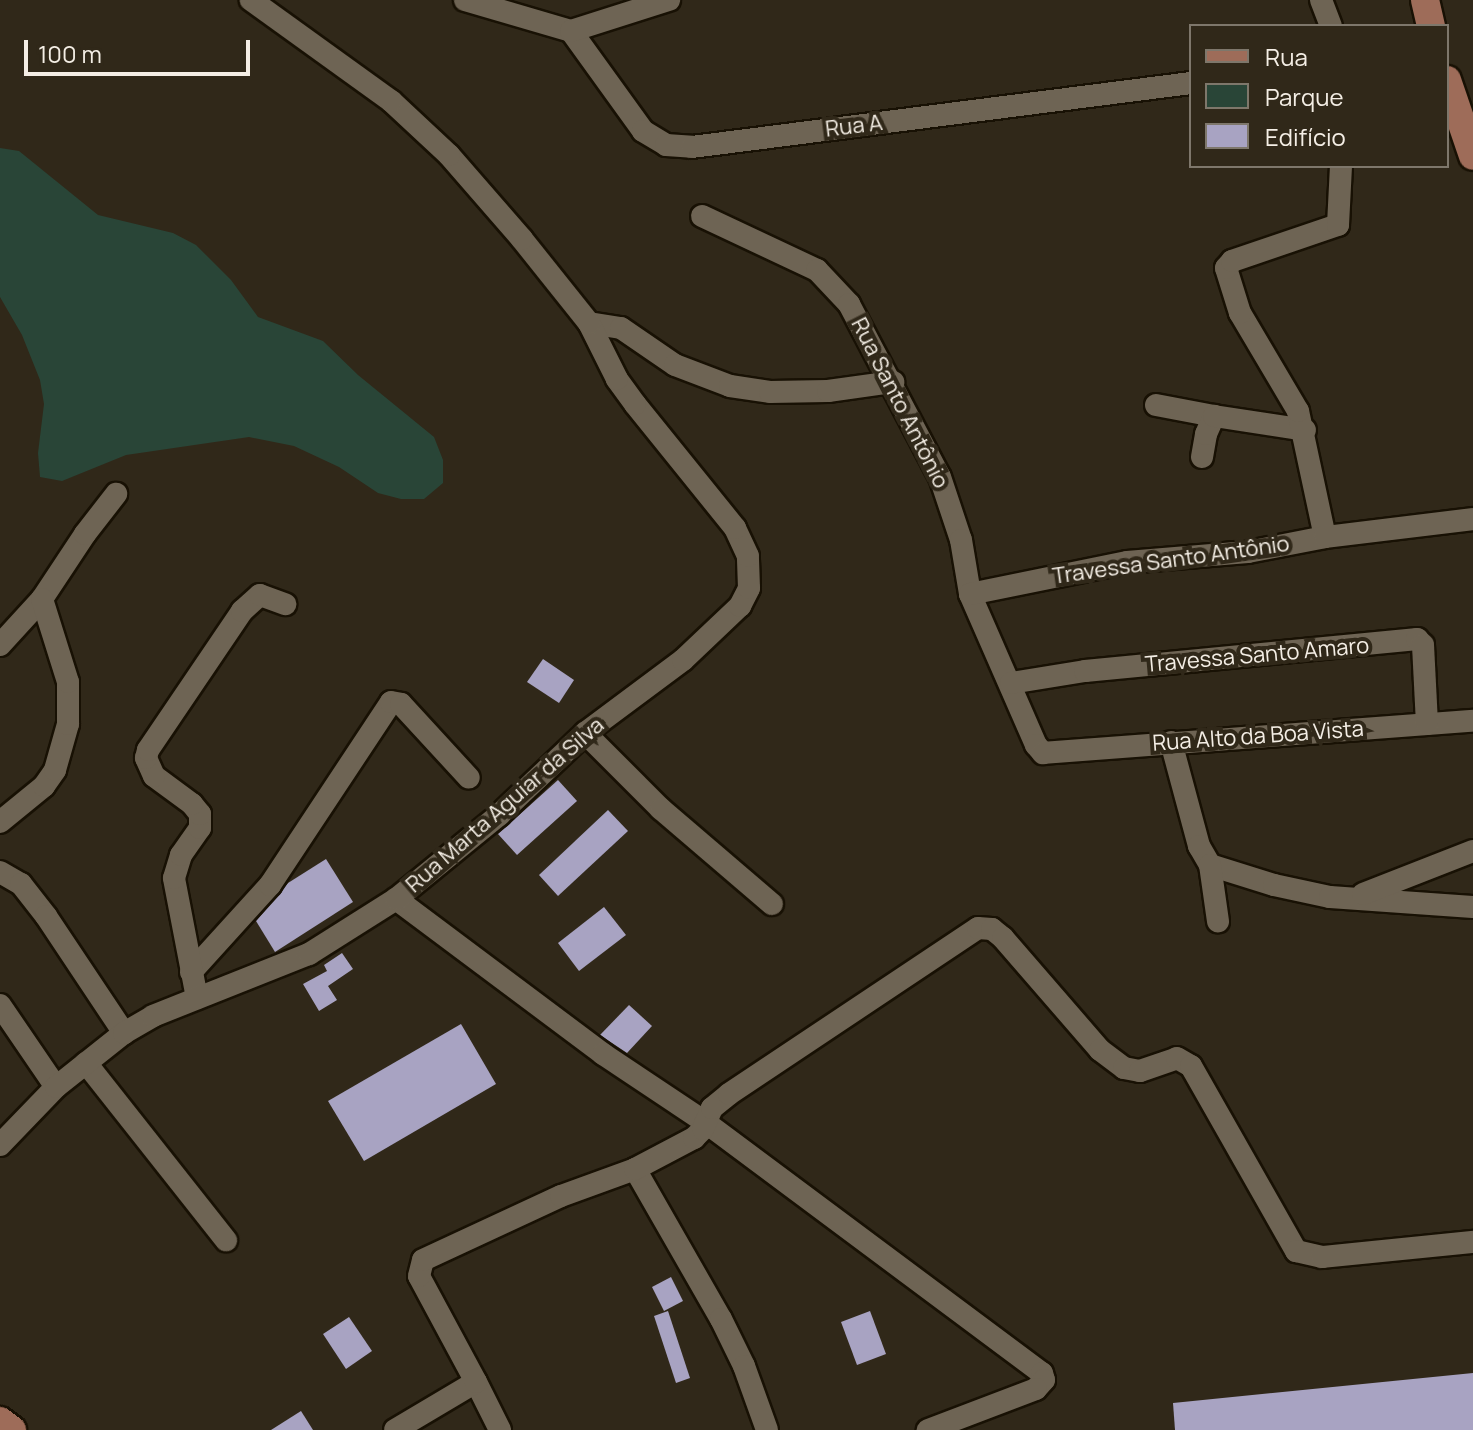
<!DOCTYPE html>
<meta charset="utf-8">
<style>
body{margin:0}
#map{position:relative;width:1473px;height:1430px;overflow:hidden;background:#302819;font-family:Manrope,sans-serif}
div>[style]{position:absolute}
.green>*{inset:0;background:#294537}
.building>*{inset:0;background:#a8a3c2}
.roads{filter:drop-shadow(2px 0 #181104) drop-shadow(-2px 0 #181104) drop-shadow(0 2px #181104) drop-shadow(0 -2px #181104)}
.minor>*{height:22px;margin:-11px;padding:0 11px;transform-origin:11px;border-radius:11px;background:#6e6454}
.major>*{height:28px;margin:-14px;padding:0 14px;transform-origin:14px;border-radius:14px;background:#9e6c59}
span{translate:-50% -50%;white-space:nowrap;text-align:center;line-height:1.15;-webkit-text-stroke:8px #302819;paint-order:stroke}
.street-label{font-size:22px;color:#f4eee5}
.legend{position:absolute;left:1189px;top:24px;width:260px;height:144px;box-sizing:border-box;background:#302819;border:2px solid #7e776b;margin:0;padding:10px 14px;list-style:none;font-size:24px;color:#f4eee5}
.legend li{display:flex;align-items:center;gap:16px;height:40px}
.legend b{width:40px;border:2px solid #7e776b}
.scale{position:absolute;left:24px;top:40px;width:226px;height:36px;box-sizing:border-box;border:4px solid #f4eee5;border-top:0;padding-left:10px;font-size:24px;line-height:28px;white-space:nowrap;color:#f4eee5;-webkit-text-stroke:6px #302819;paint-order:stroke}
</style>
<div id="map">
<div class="green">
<i style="clip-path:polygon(0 148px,19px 151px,98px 215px,173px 233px,196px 245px,231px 280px,258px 317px,323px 341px,358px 375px,434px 437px,443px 460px,443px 483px,424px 499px,401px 499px,378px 493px,339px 467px,294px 446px,249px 437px,126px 455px,62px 481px,40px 477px,38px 453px,44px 404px,40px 380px,22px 335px,0 297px)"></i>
</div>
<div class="building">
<i style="clip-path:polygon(543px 659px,574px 680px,559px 703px,527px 682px)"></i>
<i style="clip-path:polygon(558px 780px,577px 801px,517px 855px,498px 834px)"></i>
<i style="clip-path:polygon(608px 810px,628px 831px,558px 896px,539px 875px)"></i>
<i style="clip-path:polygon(326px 859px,353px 902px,275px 952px,256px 921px,288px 883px)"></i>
<i style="clip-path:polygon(604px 907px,626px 935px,579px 971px,558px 943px)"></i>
<i style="clip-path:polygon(342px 953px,353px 969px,328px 986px,337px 1000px,319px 1011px,303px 984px,327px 971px,324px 965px)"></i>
<i style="clip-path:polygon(629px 1005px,652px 1026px,627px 1053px,600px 1035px)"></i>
<i style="clip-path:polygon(461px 1024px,496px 1084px,364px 1161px,328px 1101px)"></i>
<i style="clip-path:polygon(671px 1277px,683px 1301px,664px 1311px,652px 1287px)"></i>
<i style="clip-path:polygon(668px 1311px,690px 1378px,676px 1383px,654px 1316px)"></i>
<i style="clip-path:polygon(870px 1311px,886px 1354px,857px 1365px,841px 1322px)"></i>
<i style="clip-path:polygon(349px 1317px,372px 1351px,346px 1369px,323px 1334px)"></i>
<i style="clip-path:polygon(1473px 1373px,1473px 1430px,1175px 1430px,1173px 1403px)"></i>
<i style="clip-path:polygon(301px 1411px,313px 1430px,271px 1430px)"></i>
</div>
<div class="roads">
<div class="minor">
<i style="left:465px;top:0;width:110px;rotate:16.3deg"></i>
<i style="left:1321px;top:0;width:28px;rotate:69deg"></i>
<i style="left:571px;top:31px;width:123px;rotate:54.2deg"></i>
<i style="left:643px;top:131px;width:27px;rotate:31deg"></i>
<i style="left:666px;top:145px;width:26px;rotate:4deg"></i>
<i style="left:692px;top:147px;width:503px;rotate:-7.31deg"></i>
<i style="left:571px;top:31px;width:103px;rotate:-17.6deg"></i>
<i style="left:702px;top:216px;width:127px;rotate:25.2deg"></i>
<i style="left:817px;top:270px;width:47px;rotate:46.7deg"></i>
<i style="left:849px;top:304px;width:195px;rotate:62.3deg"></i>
<i style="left:940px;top:477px;width:66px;rotate:71.6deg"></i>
<i style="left:961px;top:540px;width:55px;rotate:80.5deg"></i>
<i style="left:970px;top:594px;width:165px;rotate:66.4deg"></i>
<i style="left:1036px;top:745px;width:11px;rotate:49deg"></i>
<i style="left:1043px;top:753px;width:431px;rotate:-4.3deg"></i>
<i style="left:589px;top:323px;width:32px;rotate:9deg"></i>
<i style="left:621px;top:328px;width:65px;rotate:34.4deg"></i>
<i style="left:675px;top:365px;width:59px;rotate:20.9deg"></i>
<i style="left:730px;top:386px;width:40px;rotate:8.5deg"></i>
<i style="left:770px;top:392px;width:58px;rotate:-1deg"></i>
<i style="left:828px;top:391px;width:66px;rotate:-7.9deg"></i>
<i style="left:1156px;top:405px;width:59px;rotate:10.7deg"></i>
<i style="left:1202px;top:457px;width:23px;rotate:-80deg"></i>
<i style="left:1206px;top:434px;width:20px;rotate:-66deg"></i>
<i style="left:1214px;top:416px;width:92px;rotate:8.7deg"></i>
<i style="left:1325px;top:537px;width:129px;rotate:-102.1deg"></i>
<i style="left:1298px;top:411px;width:114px;rotate:-120.6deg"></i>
<i style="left:1240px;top:313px;width:47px;rotate:-107.3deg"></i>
<i style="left:1226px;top:268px;width:9px;rotate:-49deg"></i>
<i style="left:1232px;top:261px;width:112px;rotate:-18.8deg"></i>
<i style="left:1338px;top:225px;width:59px;rotate:-87.1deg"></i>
<i style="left:970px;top:594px;width:160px;rotate:-11.5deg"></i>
<i style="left:1127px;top:562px;width:121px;rotate:-4.7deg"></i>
<i style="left:1248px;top:552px;width:78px;rotate:-11deg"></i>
<i style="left:1325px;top:537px;width:149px;rotate:-6.9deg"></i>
<i style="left:0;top:645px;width:62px;rotate:-47.6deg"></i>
<i style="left:42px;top:599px;width:78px;rotate:-56.5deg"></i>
<i style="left:85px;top:534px;width:51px;rotate:-52.2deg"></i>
<i style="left:1011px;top:683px;width:75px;rotate:-9.2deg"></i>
<i style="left:1085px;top:671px;width:334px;rotate:-5.5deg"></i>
<i style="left:1417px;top:639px;width:8px;rotate:45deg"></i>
<i style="left:1423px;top:645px;width:79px;rotate:87.1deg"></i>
<i style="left:585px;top:733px;width:107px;rotate:45deg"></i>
<i style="left:661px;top:809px;width:146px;rotate:40.6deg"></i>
<i style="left:1171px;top:742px;width:108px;rotate:74.9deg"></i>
<i style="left:1199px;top:846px;width:22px;rotate:60deg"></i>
<i style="left:1210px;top:865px;width:67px;rotate:17.4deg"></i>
<i style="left:1274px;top:885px;width:57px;rotate:12.1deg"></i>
<i style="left:1330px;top:897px;width:143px;rotate:4deg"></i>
<i style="left:0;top:822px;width:57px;rotate:-39.3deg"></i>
<i style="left:44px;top:786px;width:19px;rotate:-55deg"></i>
<i style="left:55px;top:770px;width:48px;rotate:-74.2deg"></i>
<i style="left:68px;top:724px;width:42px;rotate:-90deg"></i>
<i style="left:68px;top:682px;width:87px;rotate:-107.4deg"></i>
<i style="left:1210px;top:865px;width:57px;rotate:81.9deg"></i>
<i style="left:0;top:872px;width:24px;rotate:30deg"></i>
<i style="left:21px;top:884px;width:41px;rotate:52deg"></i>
<i style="left:46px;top:916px;width:141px;rotate:56.3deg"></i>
<i style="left:1363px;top:894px;width:118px;rotate:-21.4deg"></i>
<i style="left:396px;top:899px;width:259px;rotate:36.8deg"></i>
<i style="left:603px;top:1054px;width:123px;rotate:33.7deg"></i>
<i style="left:705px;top:1122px;width:420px;rotate:36.7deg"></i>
<i style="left:1042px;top:1373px;width:7px;rotate:74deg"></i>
<i style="left:1044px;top:1380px;width:12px;rotate:132deg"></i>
<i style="left:1036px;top:1389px;width:116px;rotate:159.2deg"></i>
<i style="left:191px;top:972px;width:118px;rotate:-47.8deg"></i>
<i style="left:270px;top:885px;width:219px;rotate:-56.5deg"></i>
<i style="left:391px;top:702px;width:10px;rotate:11deg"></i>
<i style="left:401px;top:704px;width:100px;rotate:47.4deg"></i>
<i style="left:197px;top:998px;width:122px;rotate:-100.9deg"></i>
<i style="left:174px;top:878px;width:24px;rotate:-73deg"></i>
<i style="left:181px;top:855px;width:33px;rotate:-55deg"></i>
<i style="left:200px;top:828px;width:14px;rotate:-90deg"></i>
<i style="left:200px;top:814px;width:13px;rotate:-129deg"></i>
<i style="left:192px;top:804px;width:47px;rotate:-143.6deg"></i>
<i style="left:154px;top:776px;width:20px;rotate:-114deg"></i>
<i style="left:146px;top:758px;width:8px;rotate:-76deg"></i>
<i style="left:148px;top:750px;width:168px;rotate:-55.9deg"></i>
<i style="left:242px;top:611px;width:24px;rotate:-42deg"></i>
<i style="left:260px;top:595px;width:27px;rotate:20deg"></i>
<i style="left:0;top:1005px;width:99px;rotate:55.7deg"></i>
<i style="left:86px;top:1063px;width:226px;rotate:51.7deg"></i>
<i style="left:0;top:1145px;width:81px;rotate:-46deg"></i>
<i style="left:56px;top:1087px;width:87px;rotate:-38.5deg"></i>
<i style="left:124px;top:1033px;width:34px;rotate:-30deg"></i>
<i style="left:153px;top:1016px;width:168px;rotate:-21.7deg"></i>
<i style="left:309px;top:954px;width:103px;rotate:-32.3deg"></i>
<i style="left:396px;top:899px;width:133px;rotate:-39.2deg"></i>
<i style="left:499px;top:815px;width:119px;rotate:-43.6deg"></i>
<i style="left:585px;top:733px;width:122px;rotate:-36.7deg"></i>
<i style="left:683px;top:660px;width:79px;rotate:-43.5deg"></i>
<i style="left:740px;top:606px;width:20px;rotate:-63deg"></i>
<i style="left:749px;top:588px;width:32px;rotate:-92deg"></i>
<i style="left:748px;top:556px;width:31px;rotate:-115deg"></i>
<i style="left:735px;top:528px;width:159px;rotate:-128.9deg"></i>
<i style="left:635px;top:404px;width:31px;rotate:-126deg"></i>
<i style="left:617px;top:379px;width:63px;rotate:-116.6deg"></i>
<i style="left:589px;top:323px;width:107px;rotate:-128.6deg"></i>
<i style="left:522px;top:239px;width:111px;rotate:-131deg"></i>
<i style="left:449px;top:155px;width:79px;rotate:-137deg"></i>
<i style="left:391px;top:101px;width:173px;rotate:-144.2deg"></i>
<i style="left:635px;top:1169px;width:173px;rotate:60.2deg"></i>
<i style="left:721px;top:1319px;width:52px;rotate:63.9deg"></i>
<i style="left:744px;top:1366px;width:68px;rotate:70.2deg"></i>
<i style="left:476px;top:1382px;width:54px;rotate:63.4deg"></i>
<i style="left:395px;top:1430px;width:94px;rotate:-30.7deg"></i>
<i style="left:476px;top:1382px;width:120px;rotate:-118.3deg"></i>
<i style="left:419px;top:1276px;width:16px;rotate:-76deg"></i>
<i style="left:423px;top:1260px;width:152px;rotate:-24.9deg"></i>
<i style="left:561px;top:1196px;width:79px;rotate:-20deg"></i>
<i style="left:635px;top:1169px;width:67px;rotate:-27.7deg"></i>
<i style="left:694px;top:1138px;width:13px;rotate:-45deg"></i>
<i style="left:703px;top:1129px;width:23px;rotate:-67deg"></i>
<i style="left:712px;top:1108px;width:22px;rotate:-39deg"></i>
<i style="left:729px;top:1094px;width:299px;rotate:-33.7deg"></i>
<i style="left:978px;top:928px;width:14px;rotate:4deg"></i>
<i style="left:992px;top:929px;width:14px;rotate:39deg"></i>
<i style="left:1003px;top:938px;width:148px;rotate:49.1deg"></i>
<i style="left:1100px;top:1050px;width:30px;rotate:37deg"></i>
<i style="left:1124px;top:1068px;width:16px;rotate:11deg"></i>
<i style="left:1140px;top:1071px;width:39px;rotate:-19deg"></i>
<i style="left:1177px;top:1058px;width:16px;rotate:30deg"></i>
<i style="left:1191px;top:1066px;width:213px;rotate:60.4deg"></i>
<i style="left:1296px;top:1251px;width:27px;rotate:13deg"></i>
<i style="left:1322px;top:1257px;width:152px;rotate:-5.7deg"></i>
</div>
<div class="major">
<i style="left:1425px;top:0;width:27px;rotate:77deg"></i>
<i style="left:1447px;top:80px;width:80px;rotate:71.1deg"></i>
<i style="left:0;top:1421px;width:15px;rotate:37deg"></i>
</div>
</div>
<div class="street-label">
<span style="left:854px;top:126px;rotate:-7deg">Rua A</span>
<span style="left:900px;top:403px;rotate:63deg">Rua Santo Antônio</span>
<span style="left:1171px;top:560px;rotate:-8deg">Travessa Santo Antônio</span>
<span style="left:1257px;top:655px;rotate:-5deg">Travessa Santo Amaro</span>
<span style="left:1258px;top:736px;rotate:-4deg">Rua Alto da Boa Vista</span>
<span style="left:505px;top:805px;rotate:-41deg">Rua Marta Aguiar da Silva</span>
</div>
<ul class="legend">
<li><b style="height:10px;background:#9e6c59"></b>Rua</li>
<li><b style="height:22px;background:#294537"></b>Parque</li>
<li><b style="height:22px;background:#a8a3c2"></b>Edifício</li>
</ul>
<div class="scale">100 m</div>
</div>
